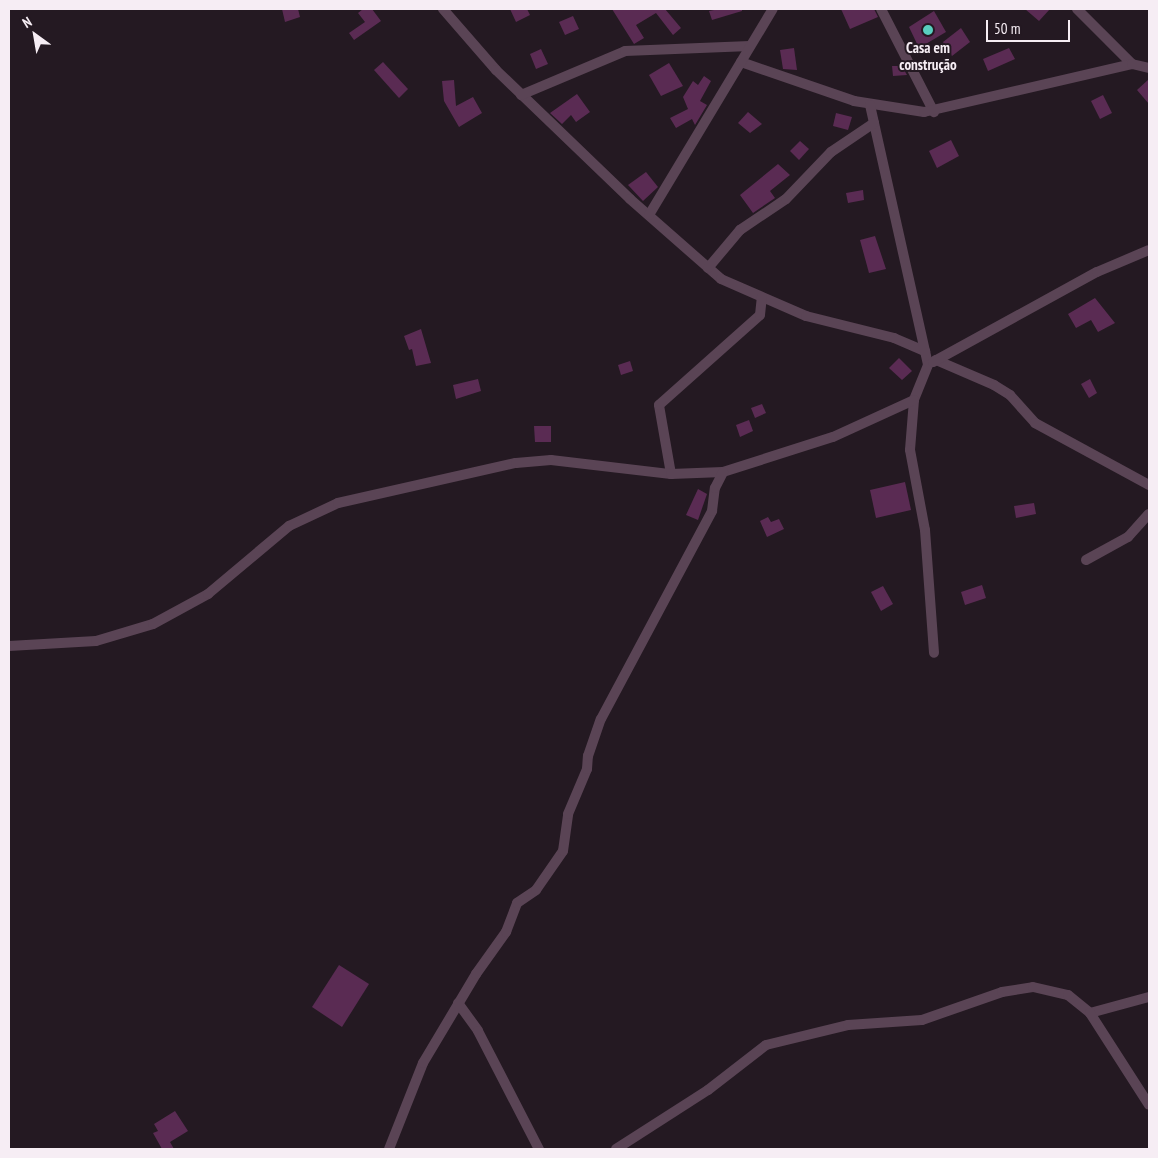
<!DOCTYPE html>
<meta charset="utf-8">
<style>
body{margin:0}
#map{position:relative;width:1158px;height:1158px;overflow:hidden;background:#241922;font-family:"PT Sans Narrow",sans-serif}
div>[style]{position:absolute}
.building>*{inset:0;background:#5a2b53}
.minor>*{height:10px;margin:-5px;padding:0 5px;transform-origin:5px;border-radius:5px;background:#5a4455}
.dots>*{width:14px;height:14px;translate:-50% -50%;box-sizing:border-box;border:2px solid #241922;border-radius:50%}
span{translate:-50% -50%;white-space:nowrap;text-align:center;line-height:1.15;-webkit-text-stroke:4px #241922;paint-order:stroke}
.poi-label{font-size:15px;color:#f6edf4;font-weight:700}
.frame{position:absolute;inset:0;border:10px solid #f6edf4;pointer-events:none}
.north{position:absolute;left:10px;top:10px;width:50px;height:50px;-webkit-text-stroke:4px #241922;paint-order:stroke;rotate:328deg;font-size:14px;font-weight:700;line-height:20px;text-align:center;color:#f6edf4}
.north::after{content:'';display:block;margin:auto;width:18px;height:22px;background:#f6edf4;clip-path:polygon(50% 0,100% 100%,50% 72%,0 100%)}
.scale{position:absolute;left:986px;top:20px;width:84px;height:22px;box-sizing:border-box;border:2px solid #f6edf4;border-top:0;padding-left:6px;font-size:15px;line-height:18px;white-space:nowrap;color:#f6edf4;-webkit-text-stroke:4px #241922;paint-order:stroke}
</style>
<div id="map">
<div class="building">
<i style="clip-path:polygon(282px 9px,298px 9px,300px 17px,285px 22px)"></i>
<i style="clip-path:polygon(363px 9px,372px 9px,381px 21px,354px 40px,349px 33px,365px 22px,358px 13px)"></i>
<i style="clip-path:polygon(510px 9px,527px 9px,530px 15px,516px 22px)"></i>
<i style="clip-path:polygon(612px 9px,665px 9px,681px 28px,673px 35px,656px 13px,636px 25px,644px 38px,634px 44px)"></i>
<i style="clip-path:polygon(719px 9px,742px 9px,742px 11px,712px 20px,709px 11px)"></i>
<i style="clip-path:polygon(841px 9px,874px 9px,878px 17px,850px 29px)"></i>
<i style="clip-path:polygon(1025px 9px,1050px 9px,1039px 21px)"></i>
<i style="clip-path:polygon(934px 11px,946px 32px,919px 48px,909px 27px)"></i>
<i style="clip-path:polygon(573px 16px,579px 29px,565px 35px,559px 22px)"></i>
<i style="clip-path:polygon(961px 28px,970px 42px,952px 56px,943px 42px)"></i>
<i style="clip-path:polygon(794px 48px,797px 70px,783px 69px,780px 50px)"></i>
<i style="clip-path:polygon(1009px 48px,1015px 59px,988px 71px,983px 59px)"></i>
<i style="clip-path:polygon(541px 49px,548px 64px,536px 69px,530px 54px)"></i>
<i style="clip-path:polygon(383px 62px,408px 89px,399px 98px,374px 70px)"></i>
<i style="clip-path:polygon(669px 63px,683px 86px,661px 96px,649px 75px)"></i>
<i style="clip-path:polygon(892px 66px,902px 66px,907px 75px,893px 76px)"></i>
<i style="clip-path:polygon(704px 76px,711px 81px,700px 101px,707px 105px,695px 125px,692px 119px,676px 128px,670px 118px,688px 109px,683px 97px,693px 81px,698px 85px)"></i>
<i style="clip-path:polygon(1149px 79px,1149px 104px,1137px 90px)"></i>
<i style="clip-path:polygon(454px 80px,456px 106px,473px 97px,482px 113px,459px 127px,444px 101px,442px 81px)"></i>
<i style="clip-path:polygon(577px 94px,590px 112px,576px 122px,571px 115px,562px 124px,550px 113px)"></i>
<i style="clip-path:polygon(1103px 95px,1112px 113px,1100px 119px,1091px 101px)"></i>
<i style="clip-path:polygon(748px 112px,762px 124px,750px 133px,738px 123px)"></i>
<i style="clip-path:polygon(836px 113px,852px 117px,848px 130px,833px 126px)"></i>
<i style="clip-path:polygon(951px 140px,959px 156px,937px 168px,929px 151px)"></i>
<i style="clip-path:polygon(800px 141px,809px 149px,799px 160px,790px 151px)"></i>
<i style="clip-path:polygon(778px 164px,790px 175px,770px 191px,775px 198px,753px 213px,740px 195px)"></i>
<i style="clip-path:polygon(646px 172px,658px 187px,643px 201px,628px 185px)"></i>
<i style="clip-path:polygon(863px 190px,864px 200px,848px 203px,846px 193px)"></i>
<i style="clip-path:polygon(875px 236px,886px 269px,869px 273px,860px 240px)"></i>
<i style="clip-path:polygon(1095px 298px,1115px 323px,1098px 332px,1091px 320px,1076px 328px,1068px 314px)"></i>
<i style="clip-path:polygon(421px 329px,431px 363px,416px 366px,412px 349px,409px 350px,404px 336px)"></i>
<i style="clip-path:polygon(899px 358px,912px 371px,902px 380px,889px 368px)"></i>
<i style="clip-path:polygon(630px 361px,633px 371px,621px 375px,618px 365px)"></i>
<i style="clip-path:polygon(478px 379px,481px 391px,456px 399px,453px 385px)"></i>
<i style="clip-path:polygon(1090px 379px,1097px 393px,1089px 398px,1081px 384px)"></i>
<i style="clip-path:polygon(762px 404px,766px 413px,755px 418px,751px 408px)"></i>
<i style="clip-path:polygon(749px 420px,753px 431px,740px 437px,736px 425px)"></i>
<i style="clip-path:polygon(534px 426px,551px 426px,551px 442px,535px 442px)"></i>
<i style="clip-path:polygon(905px 482px,911px 510px,876px 518px,870px 490px)"></i>
<i style="clip-path:polygon(698px 489px,707px 494px,698px 520px,686px 515px)"></i>
<i style="clip-path:polygon(1034px 503px,1036px 514px,1016px 518px,1014px 506px)"></i>
<i style="clip-path:polygon(768px 517px,771px 522px,779px 519px,784px 529px,767px 537px,760px 521px)"></i>
<i style="clip-path:polygon(982px 585px,986px 598px,965px 605px,961px 592px)"></i>
<i style="clip-path:polygon(883px 586px,893px 604px,881px 611px,871px 592px)"></i>
<i style="clip-path:polygon(339px 965px,369px 984px,342px 1027px,312px 1007px)"></i>
<i style="clip-path:polygon(175px 1111px,188px 1131px,170px 1142px,174px 1149px,162px 1149px,153px 1133px,158px 1131px,154px 1124px)"></i>
</div>
<div class="minor">
<i style="left:443px;top:9px;width:81px;rotate:49deg"></i>
<i style="left:496px;top:70px;width:186px;rotate:43.9deg"></i>
<i style="left:630px;top:199px;width:121px;rotate:41.3deg"></i>
<i style="left:721px;top:279px;width:93px;rotate:23.5deg"></i>
<i style="left:806px;top:316px;width:91px;rotate:14deg"></i>
<i style="left:894px;top:338px;width:34px;rotate:23deg"></i>
<i style="left:881px;top:9px;width:116px;rotate:62.8deg"></i>
<i style="left:1077px;top:9px;width:78px;rotate:45deg"></i>
<i style="left:741px;top:62px;width:120px;rotate:19deg"></i>
<i style="left:854px;top:101px;width:71px;rotate:8.9deg"></i>
<i style="left:924px;top:112px;width:213px;rotate:-13deg"></i>
<i style="left:1132px;top:64px;width:17px;rotate:13deg"></i>
<i style="left:521px;top:95px;width:113px;rotate:-22.9deg"></i>
<i style="left:625px;top:51px;width:125px;rotate:-2.3deg"></i>
<i style="left:870px;top:105px;width:266px;rotate:77.4deg"></i>
<i style="left:928px;top:365px;width:38px;rotate:112deg"></i>
<i style="left:914px;top:400px;width:50px;rotate:94.6deg"></i>
<i style="left:910px;top:450px;width:81px;rotate:79.4deg"></i>
<i style="left:925px;top:530px;width:123px;rotate:85.8deg"></i>
<i style="left:649px;top:215px;width:240px;rotate:-59deg"></i>
<i style="left:708px;top:268px;width:50px;rotate:-49.9deg"></i>
<i style="left:740px;top:230px;width:55px;rotate:-34deg"></i>
<i style="left:786px;top:199px;width:65px;rotate:-46.2deg"></i>
<i style="left:831px;top:152px;width:52px;rotate:-34deg"></i>
<i style="left:936px;top:360px;width:63px;rotate:23.3deg"></i>
<i style="left:994px;top:385px;width:19px;rotate:32deg"></i>
<i style="left:1010px;top:395px;width:38px;rotate:48deg"></i>
<i style="left:1035px;top:423px;width:130px;rotate:28.5deg"></i>
<i style="left:933px;top:362px;width:187px;rotate:-28.8deg"></i>
<i style="left:1097px;top:272px;width:56px;rotate:-22.9deg"></i>
<i style="left:671px;top:474px;width:70px;rotate:-99.9deg"></i>
<i style="left:659px;top:405px;width:135px;rotate:-41.7deg"></i>
<i style="left:760px;top:315px;width:18px;rotate:-84deg"></i>
<i style="left:1086px;top:560px;width:48px;rotate:-28.7deg"></i>
<i style="left:1128px;top:537px;width:31px;rotate:-48deg"></i>
<i style="left:9px;top:646px;width:87px;rotate:-3.3deg"></i>
<i style="left:96px;top:641px;width:59px;rotate:-16.6deg"></i>
<i style="left:153px;top:624px;width:63px;rotate:-28.6deg"></i>
<i style="left:208px;top:594px;width:106px;rotate:-40deg"></i>
<i style="left:289px;top:526px;width:54px;rotate:-25.1deg"></i>
<i style="left:338px;top:503px;width:182px;rotate:-12.7deg"></i>
<i style="left:516px;top:463px;width:35px;rotate:-5deg"></i>
<i style="left:551px;top:460px;width:121px;rotate:6.7deg"></i>
<i style="left:671px;top:474px;width:52px;rotate:-2.2deg"></i>
<i style="left:723px;top:472px;width:115px;rotate:-17.7deg"></i>
<i style="left:833px;top:437px;width:89px;rotate:-24.6deg"></i>
<i style="left:458px;top:1003px;width:34px;rotate:54deg"></i>
<i style="left:478px;top:1031px;width:133px;rotate:62.7deg"></i>
<i style="left:1090px;top:1013px;width:61px;rotate:-15.2deg"></i>
<i style="left:389px;top:1149px;width:92px;rotate:-68.4deg"></i>
<i style="left:423px;top:1063px;width:104px;rotate:-59.2deg"></i>
<i style="left:476px;top:974px;width:52px;rotate:-54.5deg"></i>
<i style="left:506px;top:932px;width:31px;rotate:-69deg"></i>
<i style="left:517px;top:903px;width:23px;rotate:-34deg"></i>
<i style="left:536px;top:890px;width:47px;rotate:-55.3deg"></i>
<i style="left:563px;top:851px;width:37px;rotate:-82deg"></i>
<i style="left:568px;top:814px;width:49px;rotate:-67.1deg"></i>
<i style="left:587px;top:769px;width:13px;rotate:-86deg"></i>
<i style="left:588px;top:756px;width:39px;rotate:-71deg"></i>
<i style="left:601px;top:719px;width:236px;rotate:-61.9deg"></i>
<i style="left:712px;top:511px;width:23px;rotate:-83deg"></i>
<i style="left:715px;top:488px;width:18px;rotate:-63deg"></i>
<i style="left:616px;top:1149px;width:109px;rotate:-32.7deg"></i>
<i style="left:708px;top:1090px;width:73px;rotate:-37.8deg"></i>
<i style="left:766px;top:1045px;width:84px;rotate:-13.7deg"></i>
<i style="left:848px;top:1025px;width:74px;rotate:-3.9deg"></i>
<i style="left:922px;top:1020px;width:85px;rotate:-19.3deg"></i>
<i style="left:1002px;top:992px;width:31px;rotate:-9deg"></i>
<i style="left:1033px;top:987px;width:36px;rotate:13deg"></i>
<i style="left:1068px;top:995px;width:28px;rotate:39deg"></i>
<i style="left:1090px;top:1013px;width:109px;rotate:57.3deg"></i>
</div>
<div class="dots">
<i style="left:928px;top:30px;background:#59cebf"></i>
</div>
<div class="poi-label">
<span style="left:928px;top:56px">Casa em<br>construção</span>
</div>
<div class="frame"></div>
<div class="north">N</div>
<div class="scale">50 m</div>
</div>
